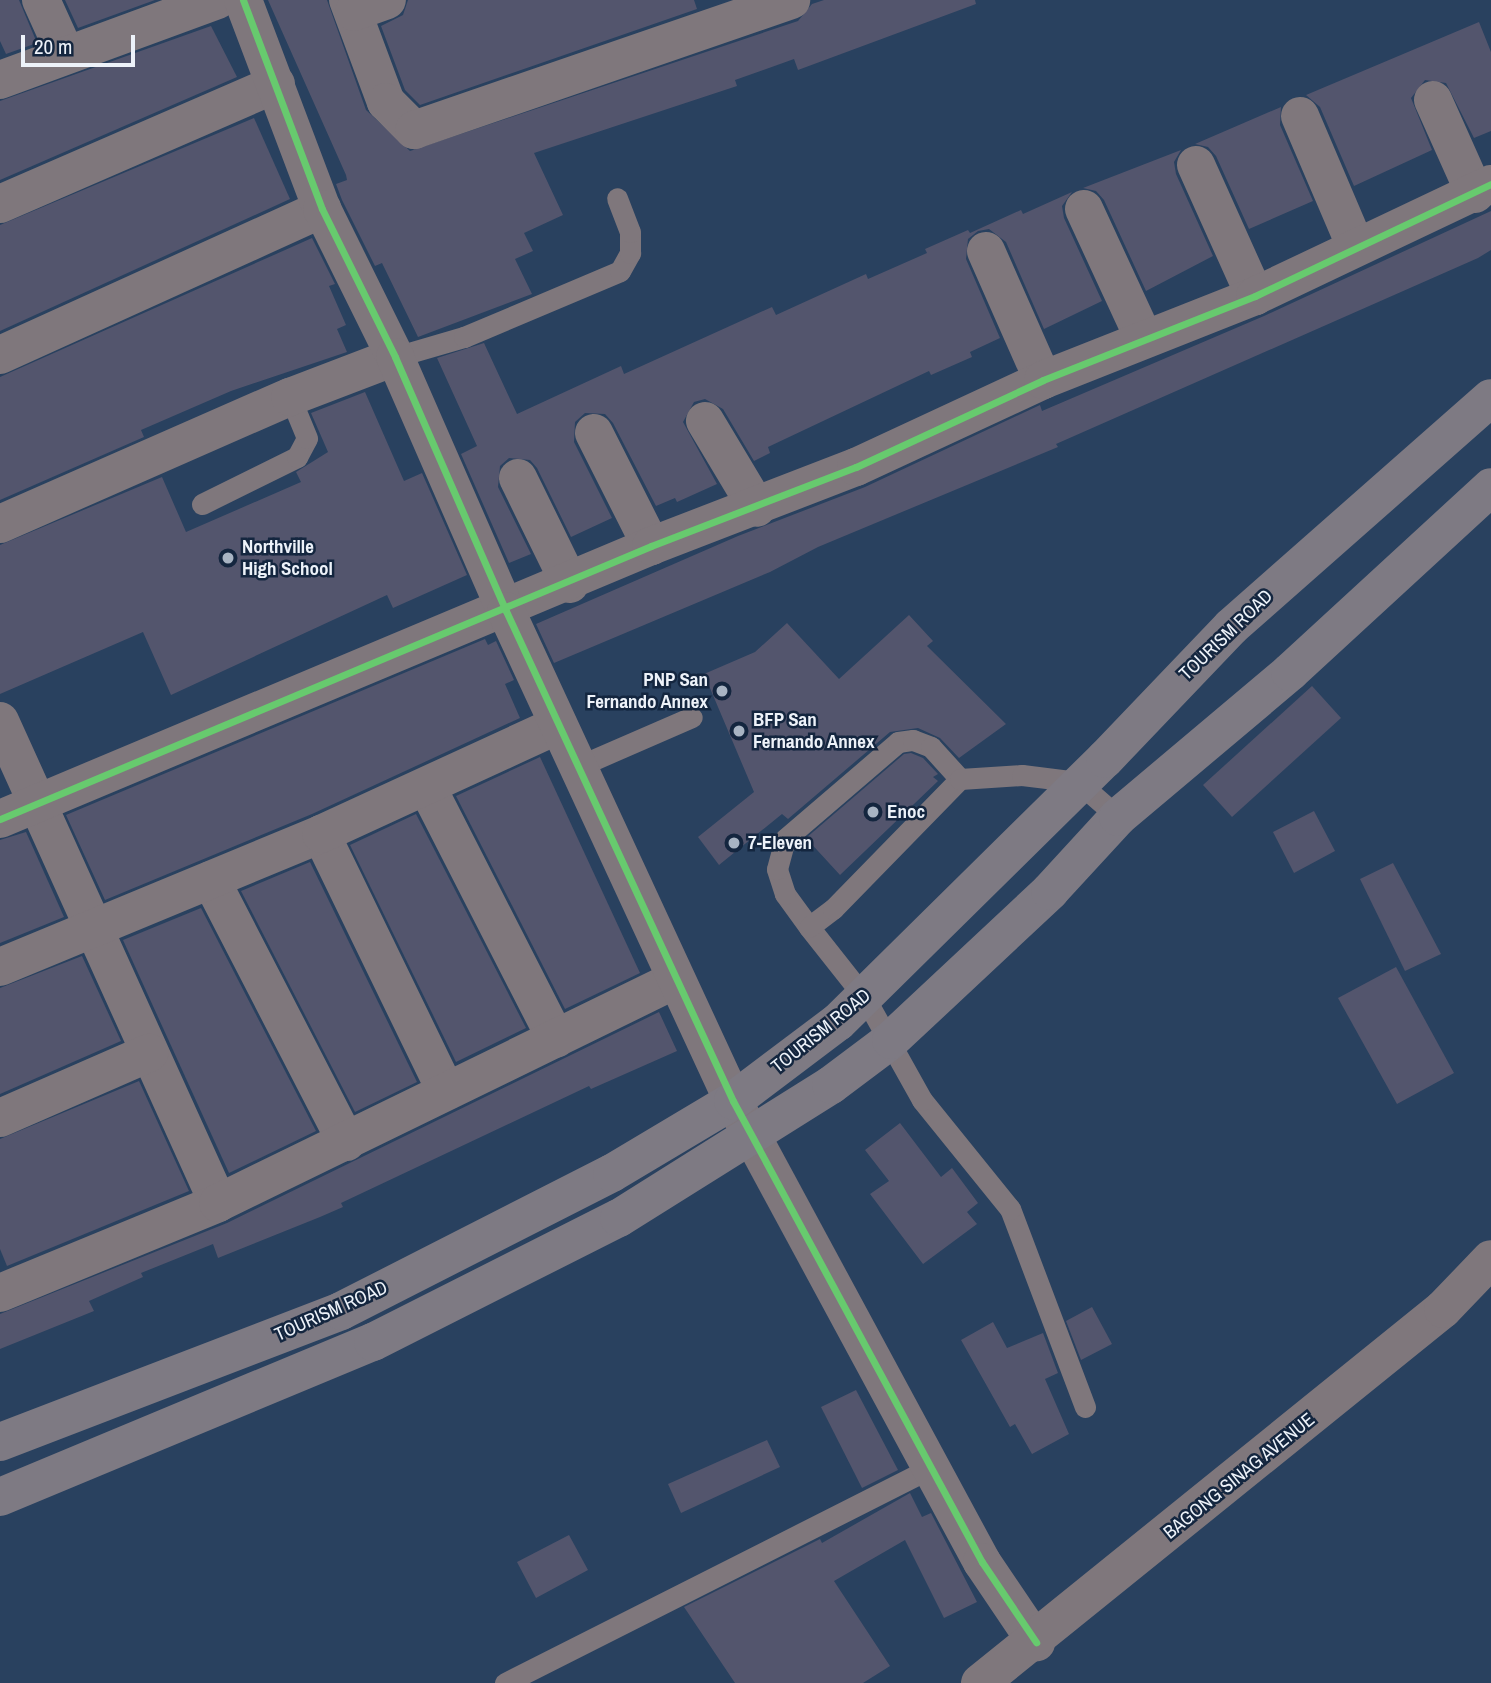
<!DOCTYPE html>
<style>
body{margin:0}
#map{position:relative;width:1491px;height:1683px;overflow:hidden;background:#29415f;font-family:"Archivo Narrow",sans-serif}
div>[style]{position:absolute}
.building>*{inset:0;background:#53556d}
.service>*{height:21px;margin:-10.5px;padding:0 10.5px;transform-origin:10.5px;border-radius:10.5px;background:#7f777c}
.minor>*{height:38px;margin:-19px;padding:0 19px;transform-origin:19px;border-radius:19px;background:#7f777c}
.tertiary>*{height:38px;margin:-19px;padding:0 19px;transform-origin:19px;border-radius:19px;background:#7f777c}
.secondary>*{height:38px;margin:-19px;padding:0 19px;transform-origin:19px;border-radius:19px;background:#7e7a83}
.cycleway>*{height:7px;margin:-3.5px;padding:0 3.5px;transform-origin:3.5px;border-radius:3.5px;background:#67ca6e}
.dots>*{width:19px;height:19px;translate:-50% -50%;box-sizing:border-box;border:4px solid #14263f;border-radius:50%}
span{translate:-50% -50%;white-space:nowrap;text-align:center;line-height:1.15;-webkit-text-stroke:5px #14263f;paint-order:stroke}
.poi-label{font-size:19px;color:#edf2f9;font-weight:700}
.left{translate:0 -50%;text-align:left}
.right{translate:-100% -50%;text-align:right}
.street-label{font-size:19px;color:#edf2f9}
.scale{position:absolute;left:21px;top:35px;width:114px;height:32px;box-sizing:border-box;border:4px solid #edf2f9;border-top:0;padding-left:9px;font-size:21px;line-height:24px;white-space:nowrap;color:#edf2f9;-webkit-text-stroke:5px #14263f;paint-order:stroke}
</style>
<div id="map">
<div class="building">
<i style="clip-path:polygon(0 0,19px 0,37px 43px,6px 54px,0 41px)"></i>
<i style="clip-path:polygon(65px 0,155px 0,78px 28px)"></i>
<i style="clip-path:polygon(268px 0,327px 0,366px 110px,410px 151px,798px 21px,812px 4px,824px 0,975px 0,976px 4px,798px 70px,794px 59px,735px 80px,737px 86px,534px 153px,563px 215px,524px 233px,533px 251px,515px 259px,532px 294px,418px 337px,382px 263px,375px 266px,342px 200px,336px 184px,347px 180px,346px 175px)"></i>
<i style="clip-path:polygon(408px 0,694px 0,697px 9px,420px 105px,405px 90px,381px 26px,403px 15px)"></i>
<i style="clip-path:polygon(1479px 22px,1491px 52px,1491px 131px,1474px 138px,1446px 83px,1425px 80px,1411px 98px,1432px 150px,1354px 186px,1320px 107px,1306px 95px)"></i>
<i style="clip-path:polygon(211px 26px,237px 77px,0 180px,0 101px)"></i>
<i style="clip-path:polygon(1281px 107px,1280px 125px,1313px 201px,1249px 229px,1216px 156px,1208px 147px,1195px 144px)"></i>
<i style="clip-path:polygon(254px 118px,290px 199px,0 331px,0 225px)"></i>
<i style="clip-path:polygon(1181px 150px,1174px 162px,1176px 174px,1213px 256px,1146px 291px,1104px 200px,1096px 191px,1083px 188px)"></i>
<i style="clip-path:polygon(1072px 192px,1062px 206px,1064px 218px,1102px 301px,1044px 329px,1006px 242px,989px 229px,978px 231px,968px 239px,966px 259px,1000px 338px,970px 352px,972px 357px,931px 375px,929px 371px,768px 447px,770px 453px,754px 461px,723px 409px,705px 399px,694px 402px,683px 422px,717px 484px,677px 502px,675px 498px,656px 506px,613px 423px,605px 414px,585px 413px,575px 422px,574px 442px,612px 518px,571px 537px,537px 468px,530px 460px,509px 458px,500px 466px,498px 487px,531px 554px,509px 563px,461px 454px,477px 446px,437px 358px,484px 343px,517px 414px,621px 366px,624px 374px,772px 307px,776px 315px,866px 274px,868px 279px,927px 253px,925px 249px,968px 230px,970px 233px,1021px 210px,1023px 214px)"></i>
<i style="clip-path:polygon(1491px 211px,1491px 250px,1478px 258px,1056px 444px,1058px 447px,818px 547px,770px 572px,554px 663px,536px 624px,738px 536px,865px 487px,1040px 405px,1042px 411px,1264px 316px)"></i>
<i style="clip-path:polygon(312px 238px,335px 284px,329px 286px,346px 325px,337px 329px,347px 352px,231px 391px,141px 430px,144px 437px,0 500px,0 377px)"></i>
<i style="clip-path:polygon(365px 392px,404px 481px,422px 473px,467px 575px,393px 608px,387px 595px,171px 695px,143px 632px,0 694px,0 545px,162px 477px,186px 532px,301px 482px,296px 472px,328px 452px,311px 413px)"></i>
<i style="clip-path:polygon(909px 615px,933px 641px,927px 646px,1006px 724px,959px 758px,940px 738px,918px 728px,890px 732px,788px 819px,782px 814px,719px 865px,698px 837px,754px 792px,704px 674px,755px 652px,787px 623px,839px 679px)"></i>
<i style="clip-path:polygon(485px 639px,488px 645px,496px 641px,514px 680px,505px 684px,520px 718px,312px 814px,105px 900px,66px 815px)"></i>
<i style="clip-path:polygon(1312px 686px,1341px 718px,1232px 817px,1203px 785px)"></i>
<i style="clip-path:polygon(911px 753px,923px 758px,938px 774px,933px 777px,938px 781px,840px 875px,806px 838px,904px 754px)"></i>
<i style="clip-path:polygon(540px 757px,640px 973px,565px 1009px,456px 796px)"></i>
<i style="clip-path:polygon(1314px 811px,1335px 851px,1294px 873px,1273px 832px)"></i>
<i style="clip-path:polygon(416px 814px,526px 1028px,456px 1062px,350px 845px)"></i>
<i style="clip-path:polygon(26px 832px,64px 917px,0 943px,0 840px)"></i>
<i style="clip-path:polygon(310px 862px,417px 1082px,355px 1112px,241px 891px)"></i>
<i style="clip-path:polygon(1393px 863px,1441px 954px,1405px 971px,1360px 879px)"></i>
<i style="clip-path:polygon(201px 908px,316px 1131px,229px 1173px,123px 940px)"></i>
<i style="clip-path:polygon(82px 956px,121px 1041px,0 1094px,0 988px)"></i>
<i style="clip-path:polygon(1396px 967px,1454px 1073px,1397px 1104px,1338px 998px)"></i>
<i style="clip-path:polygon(659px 1012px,677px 1051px,591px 1089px,589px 1086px,341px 1203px,343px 1207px,320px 1217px,218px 1258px,213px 1244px,141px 1273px,143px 1277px,89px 1301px,94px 1311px,0 1349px,0 1314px,227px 1223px)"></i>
<i style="clip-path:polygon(139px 1081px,189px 1191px,7px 1266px,0 1249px,0 1139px)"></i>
<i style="clip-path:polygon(900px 1123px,941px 1177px,952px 1168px,978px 1203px,967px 1212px,977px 1224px,923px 1264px,870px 1194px,889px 1181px,865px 1150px)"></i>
<i style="clip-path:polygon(1092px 1307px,1112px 1344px,1081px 1360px,1066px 1321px)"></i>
<i style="clip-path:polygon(993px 1322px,1007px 1348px,1043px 1333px,1058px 1373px,1045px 1379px,1069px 1434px,1032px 1454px,1015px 1424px,1010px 1427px,961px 1340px)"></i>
<i style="clip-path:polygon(856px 1390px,898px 1470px,862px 1488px,821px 1407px)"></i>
<i style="clip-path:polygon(767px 1440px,780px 1467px,681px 1513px,668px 1484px)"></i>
<i style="clip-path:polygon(910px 1493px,922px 1517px,931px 1513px,977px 1602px,944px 1618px,905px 1540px,834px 1581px,890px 1666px,863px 1683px,735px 1683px,684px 1607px,820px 1539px,822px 1543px)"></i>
<i style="clip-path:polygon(569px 1535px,588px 1570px,536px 1598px,517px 1562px)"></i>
</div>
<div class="service">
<i style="left:395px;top:357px;width:72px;rotate:-16.2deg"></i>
<i style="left:464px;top:337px;width:169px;rotate:-22.9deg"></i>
<i style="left:620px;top:271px;width:21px;rotate:-61deg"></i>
<i style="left:630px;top:253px;width:21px;rotate:-90deg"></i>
<i style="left:630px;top:232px;width:36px;rotate:-111deg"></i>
<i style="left:202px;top:504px;width:106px;rotate:-26.3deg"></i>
<i style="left:297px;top:457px;width:21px;rotate:-62deg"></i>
<i style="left:307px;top:438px;width:44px;rotate:-112.5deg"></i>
<i style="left:577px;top:767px;width:125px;rotate:-23.5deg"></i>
<i style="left:809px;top:927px;width:41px;rotate:-126deg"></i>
<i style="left:785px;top:894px;width:26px;rotate:-108deg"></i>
<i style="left:777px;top:869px;width:31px;rotate:-75deg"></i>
<i style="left:785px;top:839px;width:149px;rotate:-40.6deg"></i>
<i style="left:898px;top:742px;width:15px;rotate:-8deg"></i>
<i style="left:913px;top:740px;width:19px;rotate:21deg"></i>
<i style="left:931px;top:747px;width:43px;rotate:47.8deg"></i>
<i style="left:1085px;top:1407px;width:212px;rotate:-110.7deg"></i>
<i style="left:1010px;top:1209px;width:140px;rotate:-128.9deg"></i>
<i style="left:922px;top:1100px;width:117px;rotate:-119.2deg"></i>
<i style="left:865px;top:998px;width:90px;rotate:-128.3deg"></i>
<i style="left:809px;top:927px;width:30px;rotate:-37deg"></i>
<i style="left:833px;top:909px;width:182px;rotate:-45.7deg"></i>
<i style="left:960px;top:779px;width:62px;rotate:-3.7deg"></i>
<i style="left:1022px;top:775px;width:56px;rotate:7.1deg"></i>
<i style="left:1078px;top:782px;width:53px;rotate:41.2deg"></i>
<i style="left:505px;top:1683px;width:477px;rotate:-26.8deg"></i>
</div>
<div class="minor">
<i style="left:41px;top:0;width:58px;rotate:65.6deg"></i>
<i style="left:348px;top:0;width:109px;rotate:69.6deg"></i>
<i style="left:386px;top:102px;width:40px;rotate:45deg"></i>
<i style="left:414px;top:130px;width:399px;rotate:-19deg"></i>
<i style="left:354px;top:12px;width:35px;rotate:-20deg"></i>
<i style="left:0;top:80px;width:232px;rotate:-20.2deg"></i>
<i style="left:1433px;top:100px;width:103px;rotate:65.9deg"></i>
<i style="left:1300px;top:116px;width:142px;rotate:66.9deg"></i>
<i style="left:1196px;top:165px;width:144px;rotate:65.8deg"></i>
<i style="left:0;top:204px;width:301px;rotate:-23.5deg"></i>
<i style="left:1084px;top:209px;width:143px;rotate:65.2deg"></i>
<i style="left:986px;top:251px;width:141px;rotate:66.2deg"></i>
<i style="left:0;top:355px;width:354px;rotate:-24.4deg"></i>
<i style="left:705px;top:421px;width:101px;rotate:59.1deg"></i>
<i style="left:594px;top:433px;width:127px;rotate:63.2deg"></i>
<i style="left:518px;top:478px;width:118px;rotate:63.9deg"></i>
<i style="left:0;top:524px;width:317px;rotate:-23.7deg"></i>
<i style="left:290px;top:397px;width:112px;rotate:-20.9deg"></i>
<i style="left:0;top:721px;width:529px;rotate:65.66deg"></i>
<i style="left:427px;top:787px;width:283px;rotate:62.9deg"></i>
<i style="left:0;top:819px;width:706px;rotate:-22.75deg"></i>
<i style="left:651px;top:546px;width:220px;rotate:-21.1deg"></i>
<i style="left:856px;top:467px;width:206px;rotate:-24.9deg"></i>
<i style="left:1043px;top:380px;width:228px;rotate:-21.6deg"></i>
<i style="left:1255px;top:296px;width:261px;rotate:-25.4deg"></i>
<i style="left:321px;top:834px;width:286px;rotate:64.1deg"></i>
<i style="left:211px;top:880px;width:295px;rotate:62.7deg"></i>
<i style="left:0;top:967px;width:347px;rotate:-22.5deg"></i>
<i style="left:321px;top:834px;width:261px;rotate:-24.7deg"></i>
<i style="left:0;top:1118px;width:163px;rotate:-23.6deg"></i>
<i style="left:0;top:1293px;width:236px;rotate:-22.4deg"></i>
<i style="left:218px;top:1203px;width:509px;rotate:-26.01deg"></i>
</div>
<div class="tertiary">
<i style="left:243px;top:0;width:223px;rotate:69.3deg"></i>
<i style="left:322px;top:209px;width:165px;rotate:63.7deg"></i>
<i style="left:395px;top:357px;width:277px;rotate:66.4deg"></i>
<i style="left:506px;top:611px;width:540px;rotate:65.14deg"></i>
<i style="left:733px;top:1101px;width:524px;rotate:61.63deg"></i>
<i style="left:982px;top:1562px;width:97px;rotate:56deg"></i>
<i style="left:980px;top:1683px;width:595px;rotate:-38.93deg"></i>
<i style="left:1443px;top:1309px;width:69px;rotate:-46.2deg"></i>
</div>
<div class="secondary">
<i style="left:0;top:1442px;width:365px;rotate:-21deg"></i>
<i style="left:341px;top:1311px;width:304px;rotate:-27deg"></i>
<i style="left:612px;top:1173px;width:141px;rotate:-30.8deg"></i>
<i style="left:733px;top:1101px;width:131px;rotate:-37deg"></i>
<i style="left:838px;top:1022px;width:375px;rotate:-44.6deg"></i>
<i style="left:1105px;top:759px;width:182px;rotate:-46.3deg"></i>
<i style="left:1231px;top:627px;width:346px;rotate:-41.4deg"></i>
<i style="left:0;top:1497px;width:404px;rotate:-22.6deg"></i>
<i style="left:373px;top:1342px;width:275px;rotate:-26.8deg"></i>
<i style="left:619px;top:1218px;width:250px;rotate:-32.1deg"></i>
<i style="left:831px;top:1085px;width:75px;rotate:-36.9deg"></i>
<i style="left:891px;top:1040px;width:218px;rotate:-43.1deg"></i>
<i style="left:1050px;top:891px;width:100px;rotate:-47.4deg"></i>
<i style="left:1118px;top:817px;width:225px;rotate:-40.1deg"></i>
<i style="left:1290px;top:672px;width:273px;rotate:-42.6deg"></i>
</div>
<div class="cycleway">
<i style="left:243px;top:0;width:223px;rotate:69.3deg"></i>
<i style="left:322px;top:209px;width:165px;rotate:63.7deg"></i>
<i style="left:395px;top:357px;width:277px;rotate:66.4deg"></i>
<i style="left:506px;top:611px;width:540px;rotate:65.14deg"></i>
<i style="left:733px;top:1101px;width:524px;rotate:61.63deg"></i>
<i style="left:982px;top:1562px;width:97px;rotate:56deg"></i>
<i style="left:0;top:819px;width:706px;rotate:-22.75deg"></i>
<i style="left:651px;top:546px;width:220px;rotate:-21.1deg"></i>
<i style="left:856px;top:467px;width:206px;rotate:-24.9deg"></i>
<i style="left:1043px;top:380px;width:228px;rotate:-21.6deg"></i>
<i style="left:1255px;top:296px;width:261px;rotate:-25.4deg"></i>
</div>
<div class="dots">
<i style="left:228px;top:558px;background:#a8b4c3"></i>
<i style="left:722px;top:691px;background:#a8b4c3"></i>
<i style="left:739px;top:731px;background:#a8b4c3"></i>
<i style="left:873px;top:812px;background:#a8b4c3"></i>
<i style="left:734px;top:843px;background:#a8b4c3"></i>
</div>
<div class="poi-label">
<span class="left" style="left:242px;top:558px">Northville<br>High School</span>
<span class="right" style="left:708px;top:691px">PNP San<br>Fernando Annex</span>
<span class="left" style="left:753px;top:731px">BFP San<br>Fernando Annex</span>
<span class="left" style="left:887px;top:812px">Enoc</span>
<span class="left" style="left:748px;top:843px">7-Eleven</span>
</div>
<div class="street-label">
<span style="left:1226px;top:635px;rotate:-44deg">TOURISM ROAD</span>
<span style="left:821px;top:1031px;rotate:-39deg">TOURISM ROAD</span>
<span style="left:331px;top:1311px;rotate:-24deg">TOURISM ROAD</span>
<span style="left:1239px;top:1476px;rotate:-39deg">BAGONG SINAG AVENUE</span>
</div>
<div class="scale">20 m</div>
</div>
